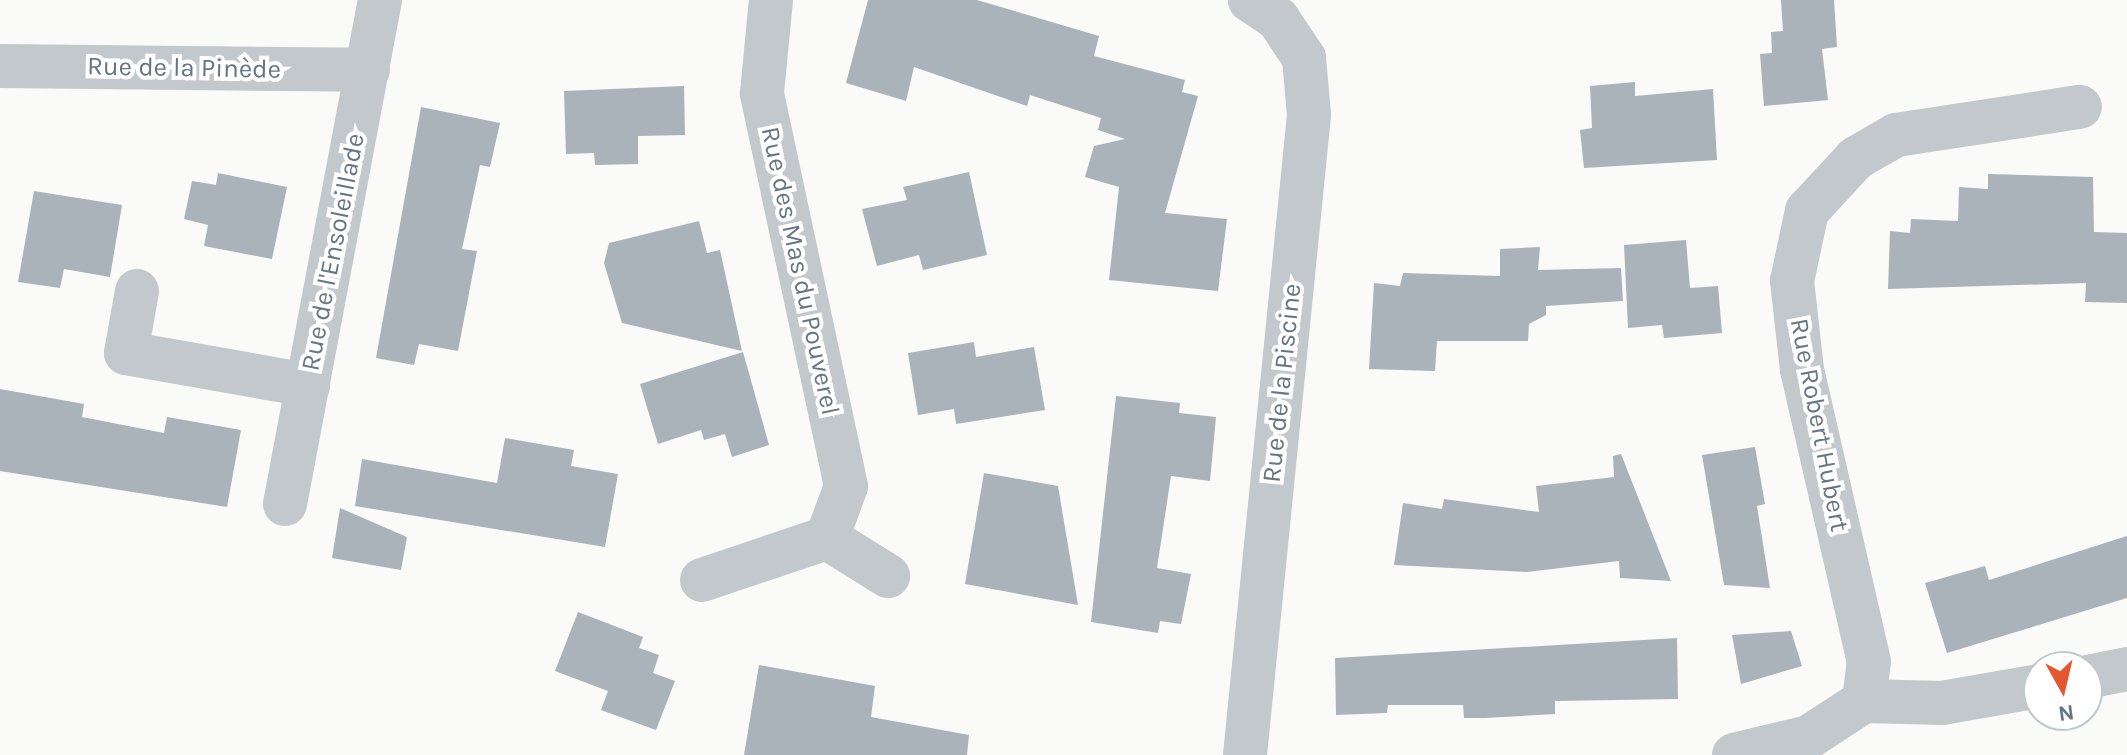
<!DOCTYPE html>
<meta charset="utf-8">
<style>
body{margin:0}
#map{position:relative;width:2127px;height:755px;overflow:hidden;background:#fafaf8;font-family:Karla,sans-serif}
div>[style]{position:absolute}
.building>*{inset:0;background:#aab3b9}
.minor>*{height:44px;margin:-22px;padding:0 22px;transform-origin:22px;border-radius:22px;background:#c3c8cc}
span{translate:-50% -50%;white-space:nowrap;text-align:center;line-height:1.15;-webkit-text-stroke:8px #fff;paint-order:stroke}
.street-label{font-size:26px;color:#657683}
.north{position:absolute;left:2023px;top:651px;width:80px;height:80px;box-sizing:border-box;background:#fff;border:2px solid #c1c8cd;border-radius:50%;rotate:172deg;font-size:22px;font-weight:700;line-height:32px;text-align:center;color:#657683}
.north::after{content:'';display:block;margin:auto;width:28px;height:36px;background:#e4572e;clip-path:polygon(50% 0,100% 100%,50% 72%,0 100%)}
</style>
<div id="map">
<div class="building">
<i style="clip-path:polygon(868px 0,977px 0,1099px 36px,1094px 56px,1185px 80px,1182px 92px,1198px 96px,1165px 213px,1227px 219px,1218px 291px,1109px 280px,1119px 187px,1085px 177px,1094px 146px,1125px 139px,1098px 130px,1101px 118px,1030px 95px,1027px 106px,914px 67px,906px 101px,846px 83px)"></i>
<i style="clip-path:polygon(1781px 0,1834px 0,1837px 47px,1822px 49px,1828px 100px,1764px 106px,1760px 54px,1772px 53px,1771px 32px,1783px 31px)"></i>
<i style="clip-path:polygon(1635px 82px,1635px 96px,1713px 89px,1717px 160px,1584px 168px,1580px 130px,1592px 128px,1590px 86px)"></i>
<i style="clip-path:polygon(684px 86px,685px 135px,638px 136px,638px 164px,595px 165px,594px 153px,566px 154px,564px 91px)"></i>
<i style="clip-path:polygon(421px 107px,500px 123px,490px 167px,480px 165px,462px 249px,477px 251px,458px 351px,419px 344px,414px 365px,376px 358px)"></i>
<i style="clip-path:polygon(969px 172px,987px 255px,923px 270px,919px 255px,877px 266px,862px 209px,907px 200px,903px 187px)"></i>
<i style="clip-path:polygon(218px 173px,287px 187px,272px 259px,204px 246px,208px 225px,184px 219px,192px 181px,216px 185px)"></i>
<i style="clip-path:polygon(1988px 174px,2093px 177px,2094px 232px,2127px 233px,2127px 303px,2085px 302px,2086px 283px,1888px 289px,1890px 231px,1910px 233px,1911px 219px,1958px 221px,1959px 187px,1988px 189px)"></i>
<i style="clip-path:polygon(34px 191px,122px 205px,110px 277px,64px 269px,60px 288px,18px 282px)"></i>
<i style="clip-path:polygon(699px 221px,707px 253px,720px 250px,742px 351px,622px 323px,604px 263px,609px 243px)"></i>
<i style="clip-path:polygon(1686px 240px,1690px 288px,1718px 286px,1722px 333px,1664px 338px,1662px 325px,1628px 328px,1624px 245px)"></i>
<i style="clip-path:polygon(1540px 247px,1538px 270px,1621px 268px,1623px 301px,1546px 306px,1546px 315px,1529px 324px,1528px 341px,1437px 341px,1435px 371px,1369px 369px,1374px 283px,1400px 286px,1403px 273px,1500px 276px,1500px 249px)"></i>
<i style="clip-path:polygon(974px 342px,976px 357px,1034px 347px,1045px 410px,956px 424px,954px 409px,918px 415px,908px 353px)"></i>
<i style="clip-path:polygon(743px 352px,769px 445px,732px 457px,725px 434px,704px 440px,701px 430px,658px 444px,640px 384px)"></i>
<i style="clip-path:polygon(0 389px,84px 404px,82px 417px,164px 433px,167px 417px,241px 430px,227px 507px,0 471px)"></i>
<i style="clip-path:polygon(1116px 396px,1180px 403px,1179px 413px,1216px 417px,1210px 481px,1171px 476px,1157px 568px,1191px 574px,1181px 624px,1160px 621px,1158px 633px,1091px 622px)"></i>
<i style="clip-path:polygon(505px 438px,574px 450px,571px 466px,618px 474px,605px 547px,355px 506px,362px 459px,497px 483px)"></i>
<i style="clip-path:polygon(1755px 447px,1765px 504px,1757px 506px,1770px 588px,1724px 585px,1702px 455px)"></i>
<i style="clip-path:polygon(1621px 454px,1671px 581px,1620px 578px,1619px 561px,1527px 572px,1394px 565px,1403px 503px,1442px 509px,1444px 499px,1539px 512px,1536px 486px,1614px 477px,1613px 456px)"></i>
<i style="clip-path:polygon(984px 473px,1058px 486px,1078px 605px,965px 584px)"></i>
<i style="clip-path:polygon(340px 508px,407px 537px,401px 570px,332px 558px)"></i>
<i style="clip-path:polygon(2127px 536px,2127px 598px,1947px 653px,1925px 583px,1985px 566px,1989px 580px)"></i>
<i style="clip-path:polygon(578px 612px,643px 637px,639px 648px,659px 655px,653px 673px,675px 681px,656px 730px,601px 710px,608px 691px,555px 671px)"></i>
<i style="clip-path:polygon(1791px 631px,1802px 666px,1741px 684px,1732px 635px)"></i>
<i style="clip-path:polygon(1677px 638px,1678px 699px,1555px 701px,1555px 714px,1485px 718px,1464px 718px,1463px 705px,1388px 705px,1387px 713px,1336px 715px,1335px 658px)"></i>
<i style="clip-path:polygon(759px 665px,875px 686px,871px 717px,969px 735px,967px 755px,744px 755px)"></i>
</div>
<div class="minor">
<i style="left:0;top:66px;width:368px;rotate:0.6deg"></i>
<i style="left:137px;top:291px;width:63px;rotate:100.1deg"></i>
<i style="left:126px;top:353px;width:185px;rotate:10deg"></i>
<i style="left:285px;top:504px;width:513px;rotate:-79.33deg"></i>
<i style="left:827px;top:538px;width:72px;rotate:31.9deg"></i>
<i style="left:702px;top:580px;width:132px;rotate:-18.6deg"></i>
<i style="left:827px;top:538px;width:55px;rotate:-69.9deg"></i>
<i style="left:846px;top:486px;width:402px;rotate:-102.1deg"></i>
<i style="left:762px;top:93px;width:93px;rotate:-84.5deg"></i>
<i style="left:2087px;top:677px;width:41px;rotate:-11.3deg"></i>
<i style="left:1864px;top:701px;width:39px;rotate:-83deg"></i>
<i style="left:1869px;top:662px;width:300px;rotate:-102.9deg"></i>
<i style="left:1802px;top:370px;width:90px;rotate:-96.4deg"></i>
<i style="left:1792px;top:281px;width:72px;rotate:-77.9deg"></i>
<i style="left:1807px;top:211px;width:72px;rotate:-47.2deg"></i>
<i style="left:1856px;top:158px;width:46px;rotate:-29.9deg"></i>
<i style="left:1896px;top:135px;width:186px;rotate:-8.7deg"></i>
<i style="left:1245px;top:755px;width:643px;rotate:-84.29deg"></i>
<i style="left:1309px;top:115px;width:57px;rotate:-95deg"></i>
<i style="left:1304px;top:58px;width:47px;rotate:-123.7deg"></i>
<i style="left:1278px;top:19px;width:34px;rotate:-146deg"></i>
<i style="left:1734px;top:755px;width:77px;rotate:-13.5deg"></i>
<i style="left:1809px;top:737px;width:66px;rotate:-33.2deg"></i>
<i style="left:1864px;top:701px;width:78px;rotate:1.5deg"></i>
<i style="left:1942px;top:703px;width:98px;rotate:-9.9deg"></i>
</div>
<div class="street-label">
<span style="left:184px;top:68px;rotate:1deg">Rue de la Pinède</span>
<span style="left:333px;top:252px;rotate:-79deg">Rue de l'Ensoleillade</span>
<span style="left:800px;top:271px;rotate:78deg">Rue des Mas du Pouverel</span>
<span style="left:1282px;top:383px;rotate:-84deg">Rue de la Piscine</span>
<span style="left:1819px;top:425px;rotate:79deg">Rue Robert Hubert</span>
</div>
<div class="north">N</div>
</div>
